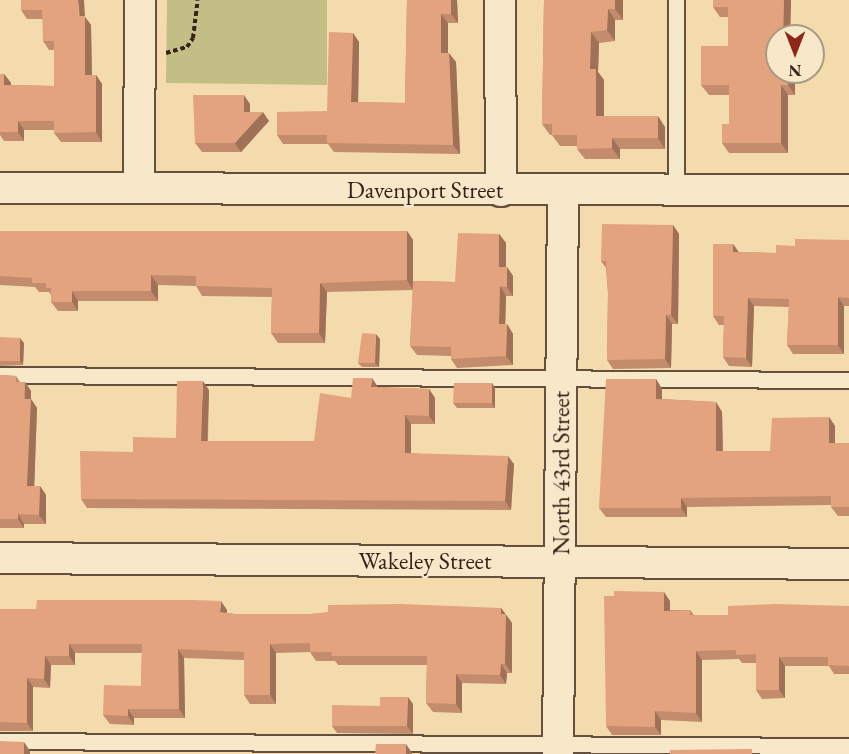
<!DOCTYPE html>
<style>
body{margin:0}
#map{position:relative;width:849px;height:754px;overflow:hidden;background:#f3dbae;font-family:"EB Garamond",serif}
div>[style]{position:absolute}
.green>*{inset:0;background:#c2be85}
.path>*{height:4px;margin-top:-2px;transform-origin:0;background:repeating-linear-gradient(90deg,#362218 0 4.5px,transparent 0 7.5px)}
.roads{filter:drop-shadow(2px 0 #65503e) drop-shadow(-2px 0 #65503e) drop-shadow(0 2px #65503e) drop-shadow(0 -2px #65503e)}
.service>*{height:15px;margin:-7.5px;padding:0 7.5px;transform-origin:7.5px;border-radius:7.5px;background:#f7e8ca}
.minor>*{height:30px;margin:-15px;padding:0 15px;transform-origin:15px;border-radius:15px;background:#f7e8ca}
.wall>*{inset:0;background:#c38c6c}
.shaded-wall>*{inset:0;background:#9f7258}
.building>*{inset:0;background:#e3a37e}
span{translate:-50% -50%;white-space:nowrap;text-align:center;line-height:1.15;-webkit-text-stroke:5px #f7e8ca;paint-order:stroke}
.street-label{font-size:24px;color:#362218}
.north{position:absolute;left:765px;top:24px;width:60px;height:60px;box-sizing:border-box;background:#f7e8ca;border:2px solid #aa9983;border-radius:50%;rotate:180deg;font-size:16px;font-weight:700;line-height:24px;text-align:center;color:#362218}
.north::after{content:'';display:block;margin:auto;width:21px;height:27px;background:#8f2418;clip-path:polygon(50% 0,100% 100%,50% 72%,0 100%)}
</style>
<div id="map">
<div class="green">
<i style="clip-path:polygon(167px 0,327px 0,327px 85px,166px 83px)"></i>
</div>
<div class="path">
<i style="left:166px;top:53px;width:22px;rotate:-16deg"></i>
<i style="left:187px;top:47px;width:11px;rotate:-56deg"></i>
<i style="left:193px;top:38px;width:38px;rotate:-83deg"></i>
</div>
<div class="roads">
<div class="service">
<i style="left:676px;top:190px;width:190px;rotate:-90deg"></i>
<i style="left:0;top:375px;width:849px;rotate:0.34deg"></i>
<i style="left:0;top:741px;width:849px;rotate:0.34deg"></i>
</div>
<div class="minor">
<i style="left:500px;top:0;width:191px;rotate:89.7deg"></i>
<i style="left:0;top:188px;width:849px;rotate:0.13deg"></i>
<i style="left:139px;top:188px;width:188px;rotate:-89.7deg"></i>
<i style="left:0;top:558px;width:849px;rotate:0.4deg"></i>
<i style="left:558px;top:754px;width:563px;rotate:-89.49deg"></i>
</div>
</div>
<div class="wall">
<i style="clip-path:polygon(21px 0,85px 17px,91px 25px,92px 75px,96px 75px,102px 84px,102px 142px,61px 142px,54px 133px,54px 130px,24px 130px,24px 141px,4px 141px,0 135px,0 74px,4px 74px,11px 83px,11px 85px,54px 86px,54px 50px,49px 50px,43px 41px,43px 19px,27px 19px,21px 10px)"></i>
<i style="clip-path:polygon(407px 0,457px 0,458px 23px,448px 23px,448px 53px,456px 62px,460px 154px,334px 152px,328px 144px,283px 144px,277px 135px,327px 111px,353px 33px,359px 42px,358px 102px,405px 103px)"></i>
<i style="clip-path:polygon(544px 0,623px 0,623px 20px,615px 20px,615px 41px,599px 43px,598px 72px,604px 80px,604px 116px,665px 127px,665px 149px,620px 149px,620px 159px,585px 159px,577px 149px,577px 146px,560px 146px,552px 135px,550px 135px,542px 124px)"></i>
<i style="clip-path:polygon(713px 0,791px 0,790px 36px,777px 36px,777px 72px,795px 72px,795px 95px,788px 95px,788px 153px,729px 153px,722px 143px,729px 124px,729px 95px,709px 95px,701px 85px,728px 46px,728px 17px,720px 17px,713px 7px)"></i>
<i style="clip-path:polygon(250px 104px,250px 112px,269px 121px,241px 152px,202px 152px,195px 143px)"></i>
<i style="clip-path:polygon(673px 225px,679px 234px,678px 324px,672px 324px,671px 368px,613px 369px,607px 360px,608px 293px,606px 268px,601px 261px)"></i>
<i style="clip-path:polygon(0 231px,407px 231px,413px 240px,413px 281px,455px 282px,499px 234px,506px 243px,506px 267px,507px 267px,513px 276px,513px 296px,506px 296px,505px 324px,507px 324px,513px 334px,513px 365px,457px 368px,451px 359px,451px 356px,417px 355px,410px 346px,413px 290px,327px 292px,325px 343px,278px 343px,271px 333px,272px 297px,202px 296px,196px 286px,158px 285px,158px 301px,78px 301px,78px 311px,58px 311px,51px 302px,51px 295px,49px 292px,39px 292px,35px 287px,0 285px)"></i>
<i style="clip-path:polygon(849px 240px,849px 306px,844px 306px,844px 354px,793px 354px,787px 345px,789px 307px,754px 306px,752px 367px,729px 366px,723px 357px,724px 325px,719px 325px,713px 316px,733px 244px,739px 252px,776px 253px,795px 246px)"></i>
<i style="clip-path:polygon(0 337px,24px 343px,23px 365px,0 366px)"></i>
<i style="clip-path:polygon(380px 339px,379px 367px,362px 367px,358px 363px)"></i>
<i style="clip-path:polygon(0 375px,16px 376px,20px 382px,25px 382px,31px 391px,31px 399px,37px 408px,34px 486px,40px 486px,46px 495px,46px 524px,24px 524px,24px 528px,0 528px)"></i>
<i style="clip-path:polygon(656px 379px,662px 389px,662px 399px,716px 402px,722px 412px,723px 451px,770px 451px,829px 417px,835px 426px,835px 443px,849px 443px,849px 516px,838px 516px,831px 507px,831px 505px,687px 507px,687px 517px,606px 517px,599px 508px)"></i>
<i style="clip-path:polygon(492px 383px,495px 388px,495px 408px,457px 408px,453px 403px)"></i>
<i style="clip-path:polygon(378px 387px,429px 389px,435px 398px,435px 424px,411px 424px,411px 453px,514px 464px,511px 510px,87px 508px,81px 499px,133px 452px,176px 438px,209px 390px,208px 441px,314px 441px,351px 398px)"></i>
<i style="clip-path:polygon(670px 601px,670px 610px,690px 610px,694px 615px,728px 615px,849px 606px,849px 674px,834px 674px,829px 666px,785px 666px,785px 698px,762px 699px,756px 690px,756px 663px,742px 663px,739px 659px,702px 660px,702px 722px,661px 720px,661px 735px,612px 735px,606px 726px)"></i>
<i style="clip-path:polygon(501px 608px,512px 623px,512px 673px,507px 673px,506px 684px,462px 683px,462px 713px,433px 712px,426px 703px,427px 665px,338px 665px,335px 661px,316px 661px,310px 652px,276px 653px,276px 704px,250px 704px,244px 695px,244px 660px,184px 658px,185px 718px,134px 718px,134px 725px,110px 724px,103px 715px,141px 686px,142px 653px,75px 653px,75px 665px,51px 665px,50px 688px,33px 687px,33px 731px,0 731px,0 609px,227px 610px,227px 613px,235px 614px,310px 614px)"></i>
<i style="clip-path:polygon(413px 704px,413px 734px,337px 733px,332px 726px,380px 706px)"></i>
</div>
<div class="shaded-wall">
<i style="clip-path:polygon(78px 0,84px 0,85px 17px,91px 25px,92px 84px,85px 75px)"></i>
<i style="clip-path:polygon(451px 0,457px 0,458px 23px,451px 14px)"></i>
<i style="clip-path:polygon(615px 0,623px 0,623px 20px,615px 9px)"></i>
<i style="clip-path:polygon(784px 0,791px 0,790px 36px,783px 36px)"></i>
<i style="clip-path:polygon(608px 9px,615px 20px,615px 41px,607px 30px)"></i>
<i style="clip-path:polygon(441px 14px,448px 23px,448px 62px,441px 53px)"></i>
<i style="clip-path:polygon(591px 32px,599px 43px,598px 72px,604px 80px,604px 127px,596px 116px,590px 69px)"></i>
<i style="clip-path:polygon(353px 33px,359px 42px,358px 111px,351px 102px)"></i>
<i style="clip-path:polygon(449px 53px,456px 62px,460px 154px,453px 145px)"></i>
<i style="clip-path:polygon(788px 72px,795px 72px,795px 95px,788px 85px)"></i>
<i style="clip-path:polygon(4px 74px,11px 83px,11px 94px,4px 85px)"></i>
<i style="clip-path:polygon(96px 75px,102px 84px,102px 142px,96px 132px)"></i>
<i style="clip-path:polygon(781px 85px,788px 95px,788px 153px,781px 143px)"></i>
<i style="clip-path:polygon(244px 95px,250px 104px,250px 121px,244px 112px)"></i>
<i style="clip-path:polygon(263px 112px,269px 121px,241px 152px,235px 143px)"></i>
<i style="clip-path:polygon(658px 116px,665px 127px,665px 149px,658px 138px)"></i>
<i style="clip-path:polygon(18px 121px,24px 130px,24px 141px,18px 132px)"></i>
<i style="clip-path:polygon(612px 138px,620px 149px,620px 159px,612px 148px)"></i>
<i style="clip-path:polygon(673px 225px,679px 234px,678px 324px,671px 315px)"></i>
<i style="clip-path:polygon(407px 231px,413px 240px,413px 290px,407px 280px)"></i>
<i style="clip-path:polygon(499px 234px,506px 243px,506px 276px,499px 267px)"></i>
<i style="clip-path:polygon(733px 244px,739px 253px,733px 252px)"></i>
<i style="clip-path:polygon(507px 267px,513px 276px,513px 296px,507px 287px)"></i>
<i style="clip-path:polygon(151px 275px,158px 285px,158px 301px,151px 291px)"></i>
<i style="clip-path:polygon(320px 283px,327px 292px,325px 343px,319px 333px)"></i>
<i style="clip-path:polygon(500px 286px,506px 296px,505px 334px,499px 324px)"></i>
<i style="clip-path:polygon(72px 291px,78px 301px,78px 311px,72px 302px)"></i>
<i style="clip-path:polygon(838px 297px,844px 306px,844px 354px,838px 345px)"></i>
<i style="clip-path:polygon(748px 298px,754px 306px,752px 367px,746px 358px)"></i>
<i style="clip-path:polygon(666px 315px,672px 324px,671px 368px,665px 359px)"></i>
<i style="clip-path:polygon(507px 324px,513px 334px,513px 365px,506px 356px)"></i>
<i style="clip-path:polygon(376px 334px,380px 339px,379px 367px,375px 363px)"></i>
<i style="clip-path:polygon(20px 338px,24px 343px,23px 365px,20px 361px)"></i>
<i style="clip-path:polygon(372px 378px,378px 387px,371px 387px)"></i>
<i style="clip-path:polygon(656px 379px,662px 389px,662px 408px,656px 399px)"></i>
<i style="clip-path:polygon(203px 381px,209px 390px,207px 449px,201px 441px)"></i>
<i style="clip-path:polygon(25px 382px,31px 391px,31px 399px,37px 408px,34px 495px,27px 486px)"></i>
<i style="clip-path:polygon(492px 383px,495px 388px,495px 408px,492px 403px)"></i>
<i style="clip-path:polygon(429px 389px,435px 398px,435px 424px,429px 416px)"></i>
<i style="clip-path:polygon(716px 402px,722px 412px,723px 461px,716px 451px)"></i>
<i style="clip-path:polygon(405px 415px,411px 424px,411px 462px,405px 453px)"></i>
<i style="clip-path:polygon(829px 417px,835px 426px,835px 452px,829px 443px)"></i>
<i style="clip-path:polygon(508px 456px,514px 464px,511px 510px,505px 501px)"></i>
<i style="clip-path:polygon(40px 486px,46px 495px,46px 524px,39px 515px)"></i>
<i style="clip-path:polygon(681px 498px,687px 507px,687px 517px,681px 508px)"></i>
<i style="clip-path:polygon(18px 514px,24px 524px,24px 528px,18px 519px)"></i>
<i style="clip-path:polygon(664px 592px,670px 601px,670px 619px,664px 611px)"></i>
<i style="clip-path:polygon(221px 601px,227px 610px,226px 621px,220px 612px)"></i>
<i style="clip-path:polygon(501px 608px,512px 623px,512px 673px,505px 664px,501px 614px)"></i>
<i style="clip-path:polygon(69px 644px,75px 653px,75px 665px,69px 656px)"></i>
<i style="clip-path:polygon(270px 644px,276px 653px,276px 704px,270px 695px)"></i>
<i style="clip-path:polygon(178px 649px,184px 658px,185px 718px,179px 709px)"></i>
<i style="clip-path:polygon(696px 651px,702px 660px,702px 722px,696px 713px)"></i>
<i style="clip-path:polygon(45px 656px,51px 665px,50px 688px,44px 679px)"></i>
<i style="clip-path:polygon(779px 657px,785px 666px,785px 698px,779px 690px)"></i>
<i style="clip-path:polygon(501px 664px,507px 673px,506px 684px,500px 675px)"></i>
<i style="clip-path:polygon(456px 674px,462px 683px,462px 713px,456px 704px)"></i>
<i style="clip-path:polygon(27px 678px,33px 687px,33px 731px,27px 723px)"></i>
<i style="clip-path:polygon(408px 697px,413px 704px,413px 734px,407px 726px)"></i>
<i style="clip-path:polygon(128px 709px,134px 718px,134px 725px,128px 716px)"></i>
<i style="clip-path:polygon(655px 711px,661px 720px,661px 735px,655px 727px)"></i>
<i style="clip-path:polygon(24px 742px,30px 751px,30px 754px,24px 754px)"></i>
<i style="clip-path:polygon(406px 744px,412px 753px,412px 754px,406px 754px)"></i>
</div>
<div class="building">
<i style="clip-path:polygon(21px 0,78px 0,79px 16px,85px 16px,85px 75px,96px 75px,96px 132px,54px 133px,54px 121px,18px 121px,18px 132px,0 132px,0 74px,4px 74px,4px 85px,54px 86px,54px 41px,43px 41px,42px 10px,21px 10px)"></i>
<i style="clip-path:polygon(407px 0,451px 0,451px 14px,441px 14px,441px 53px,449px 53px,453px 145px,327px 143px,327px 135px,277px 135px,277px 112px,327px 111px,329px 32px,353px 33px,351px 102px,405px 103px)"></i>
<i style="clip-path:polygon(544px 0,615px 0,615px 9px,608px 9px,607px 30px,591px 32px,590px 69px,596px 69px,596px 116px,658px 116px,658px 138px,612px 138px,612px 148px,577px 149px,577px 135px,552px 135px,552px 124px,542px 124px)"></i>
<i style="clip-path:polygon(713px 0,784px 0,783px 36px,777px 36px,777px 72px,788px 72px,788px 85px,781px 85px,781px 143px,722px 143px,722px 124px,729px 124px,729px 85px,701px 85px,701px 46px,728px 46px,728px 7px,713px 7px)"></i>
<i style="clip-path:polygon(193px 95px,244px 95px,244px 112px,263px 112px,235px 143px,195px 143px)"></i>
<i style="clip-path:polygon(602px 224px,673px 225px,671px 315px,666px 315px,665px 359px,607px 360px,608px 293px,606px 261px,601px 261px)"></i>
<i style="clip-path:polygon(0 231px,407px 231px,407px 280px,320px 283px,319px 333px,271px 333px,272px 288px,196px 286px,196px 276px,151px 275px,151px 291px,72px 291px,72px 302px,51px 302px,51px 288px,46px 288px,46px 283px,32px 283px,32px 278px,0 276px)"></i>
<i style="clip-path:polygon(458px 233px,499px 234px,499px 267px,507px 267px,507px 287px,500px 286px,499px 324px,507px 324px,506px 356px,451px 359px,451px 347px,410px 346px,413px 281px,455px 282px)"></i>
<i style="clip-path:polygon(795px 239px,849px 240px,849px 298px,838px 297px,838px 345px,787px 345px,789px 299px,748px 298px,746px 358px,723px 357px,724px 316px,713px 316px,713px 244px,733px 244px,733px 252px,776px 253px,776px 245px,795px 246px)"></i>
<i style="clip-path:polygon(362px 333px,376px 334px,375px 363px,358px 363px)"></i>
<i style="clip-path:polygon(0 337px,20px 338px,20px 361px,0 361px)"></i>
<i style="clip-path:polygon(0 375px,16px 376px,16px 382px,25px 382px,24px 399px,31px 399px,27px 486px,40px 486px,39px 515px,18px 514px,18px 519px,0 519px)"></i>
<i style="clip-path:polygon(353px 378px,372px 378px,371px 387px,429px 389px,429px 416px,405px 415px,405px 453px,508px 456px,505px 501px,81px 499px,80px 451px,133px 452px,133px 437px,176px 438px,177px 381px,203px 381px,201px 441px,314px 441px,320px 393px,351px 398px)"></i>
<i style="clip-path:polygon(606px 379px,656px 379px,656px 399px,716px 402px,716px 451px,770px 451px,772px 418px,829px 417px,829px 443px,849px 443px,849px 507px,831px 507px,831px 496px,681px 498px,681px 508px,599px 508px)"></i>
<i style="clip-path:polygon(454px 383px,492px 383px,492px 403px,453px 403px)"></i>
<i style="clip-path:polygon(614px 591px,664px 592px,664px 611px,690px 610px,690px 615px,728px 615px,728px 606px,775px 604px,849px 606px,849px 666px,828px 665px,828px 657px,779px 657px,779px 690px,756px 690px,756px 654px,736px 655px,736px 650px,696px 651px,696px 713px,655px 711px,655px 727px,606px 726px,604px 596px,614px 596px)"></i>
<i style="clip-path:polygon(37px 600px,192px 600px,221px 601px,220px 612px,235px 614px,310px 614px,328px 612px,328px 605px,401px 604px,501px 608px,501px 614px,506px 614px,505px 664px,501px 664px,500px 675px,456px 674px,456px 704px,426px 703px,427px 656px,331px 656px,332px 652px,310px 652px,310px 643px,270px 644px,270px 695px,244px 695px,244px 652px,178px 649px,179px 709px,128px 709px,128px 716px,103px 715px,104px 685px,141px 686px,142px 644px,69px 644px,69px 656px,45px 656px,44px 679px,27px 678px,27px 723px,0 722px,0 609px,36px 609px)"></i>
<i style="clip-path:polygon(380px 697px,408px 697px,407px 726px,332px 726px,332px 705px,380px 706px)"></i>
<i style="clip-path:polygon(0 741px,24px 742px,24px 754px,0 754px)"></i>
<i style="clip-path:polygon(376px 744px,406px 744px,406px 754px,375px 754px)"></i>
<i style="clip-path:polygon(752px 749px,752px 754px,670px 754px,670px 750px)"></i>
</div>
<div class="street-label">
<span style="left:425px;top:190px">Davenport Street</span>
<span style="left:561px;top:473px;rotate:-90deg">North 43rd Street</span>
<span style="left:425px;top:561px">Wakeley Street</span>
</div>
<div class="north">N</div>
</div>
